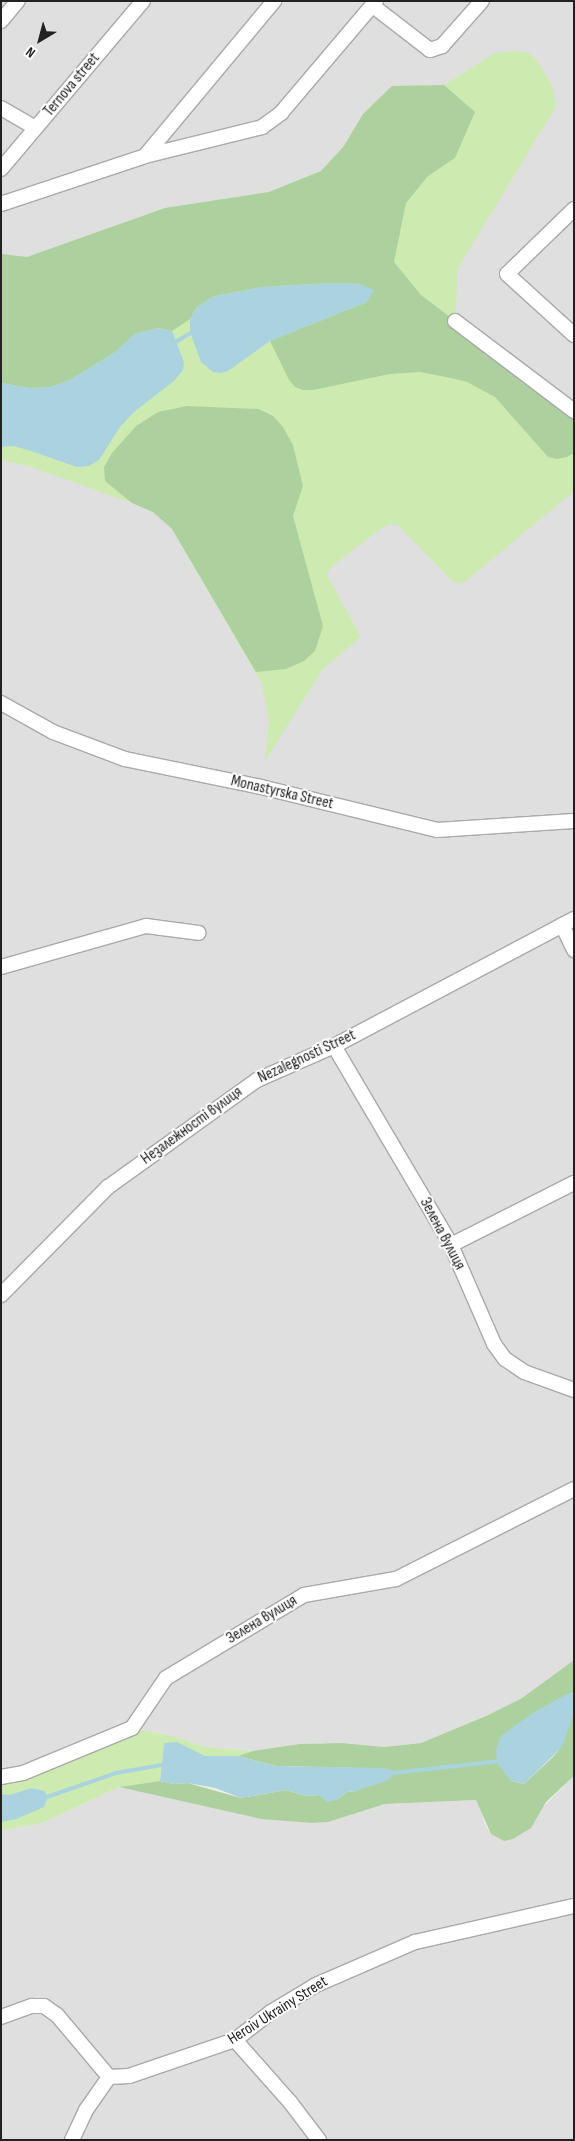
<!DOCTYPE html>
<meta charset="utf-8">
<style>
body{margin:0}
#map{position:relative;width:575px;height:2141px;overflow:hidden;background:#f2efe9;font-family:"Sofia Sans Condensed",sans-serif}
div>[style]{position:absolute}
.residential>*{inset:0;background:#e0dfdf}
.grass>*{inset:0;background:#cdebb0}
.forest>*{inset:0;background:#add19e}
.water>*{inset:0;background:#aad3df}
.stream>*{height:4px;margin:-2px;padding:0 2px;transform-origin:2px;border-radius:2px;background:#aad3df}
.roads{filter:drop-shadow(1px 0 #a9a9a9) drop-shadow(-1px 0 #a9a9a9) drop-shadow(0 1px #a9a9a9) drop-shadow(0 -1px #a9a9a9)}
.minor>*{height:14px;margin:-7px;padding:0 7px;transform-origin:7px;border-radius:7px;background:#fff}
span{translate:-50% -50%;white-space:nowrap;text-align:center;line-height:1.15;-webkit-text-stroke:4px #fff;paint-order:stroke}
.street-label{font-size:16px;color:#222}
.frame{position:absolute;inset:0;border:2px solid #222;pointer-events:none}
.north{position:absolute;left:15px;top:15px;width:50px;height:50px;-webkit-text-stroke:4px #fff;paint-order:stroke;rotate:217deg;font-size:14px;font-weight:700;line-height:20px;text-align:center;color:#222}
.north::after{content:'';display:block;margin:auto;width:18px;height:22px;background:#222;clip-path:polygon(50% 0,100% 100%,50% 72%,0 100%)}
</style>
<div id="map">
<div class="residential">
<i style="clip-path:polygon(1px 1px,574px 1px,574px 1660px,522px 1698px,486px 1716px,421px 1743px,384px 1747px,321px 1743px,253px 1751px,205px 1747px,176px 1737px,1px 1777px)"></i>
<i style="clip-path:polygon(574px 1776px,574px 2140px,1px 2140px,1px 1831px,42px 1823px,119px 1787px,261px 1818px,312px 1823px,328px 1822px,385px 1804px,477px 1800px,486px 1826px,491px 1834px,542px 1808px)"></i>
</div>
<div class="grass">
<i style="clip-path:polygon(515px 51px,528px 53px,536px 59px,552px 85px,556px 103px,554px 110px,458px 268px,455px 321px,574px 411px,574px 491px,466px 581px,459px 584px,453px 582px,398px 525px,390px 524px,383px 527px,330px 568px,327px 575px,361px 637px,323px 669px,265px 761px,269px 720px,261px 682px,172px 529px,164px 520px,143px 507px,28px 466px,1px 460px,1px 254px,27px 257px,165px 208px,269px 192px,321px 171px,344px 146px,363px 114px,392px 86px,444px 85px,495px 53px)"></i>
<i style="clip-path:polygon(132px 1728px,176px 1737px,205px 1747px,253px 1751px,238px 1756px,205px 1756px,177px 1743px,164px 1743px,160px 1781px,119px 1787px,42px 1823px,1px 1831px,1px 1777px)"></i>
</div>
<div class="forest">
<i style="clip-path:polygon(444px 85px,475px 112px,455px 158px,428px 176px,406px 203px,394px 262px,421px 295px,574px 411px,574px 453px,567px 457px,557px 459px,548px 457px,495px 397px,467px 382px,451px 378px,420px 372px,390px 374px,313px 390px,303px 390px,295px 387px,289px 380px,270px 341px,367px 302px,360px 284px,333px 283px,262px 287px,215px 296px,197px 307px,190px 319px,172px 331px,159px 328px,135px 334px,114px 353px,68px 381px,50px 387px,30px 388px,1px 383px,1px 254px,27px 257px,165px 208px,269px 192px,321px 171px,344px 146px,363px 114px,392px 86px)"></i>
<i style="clip-path:polygon(187px 406px,259px 409px,273px 416px,283px 427px,293px 445px,303px 486px,293px 516px,323px 626px,315px 651px,304px 661px,286px 669px,256px 672px,172px 529px,153px 512px,132px 503px,105px 481px,104px 467px,112px 453px,136px 426px,158px 412px)"></i>
<i style="clip-path:polygon(574px 1660px,574px 1693px,571px 1693px,511px 1781px,524px 1784px,553px 1757px,559px 1750px,574px 1712px,574px 1776px,546px 1802px,531px 1828px,513px 1839px,504px 1841px,491px 1834px,476px 1800px,385px 1804px,328px 1822px,312px 1823px,261px 1819px,119px 1787px,160px 1781px,174px 1784px,188px 1783px,241px 1798px,286px 1790px,306px 1796px,319px 1795px,336px 1800px,347px 1792px,356px 1791px,360px 1768px,276px 1766px,238px 1756px,253px 1751px,300px 1744px,341px 1743px,384px 1747px,421px 1743px,486px 1716px,522px 1698px)"></i>
</div>
<div class="water">
<i style="clip-path:polygon(333px 283px,360px 284px,374px 290px,367px 302px,270px 341px,228px 371px,221px 373px,213px 372px,201px 362px,190px 332px,190px 319px,197px 307px,206px 301px,215px 296px,262px 287px)"></i>
<i style="clip-path:polygon(159px 328px,172px 331px,184px 362px,183px 370px,174px 381px,134px 412px,120px 427px,99px 460px,89px 466px,77px 467px,31px 451px,14px 446px,1px 447px,1px 383px,30px 388px,50px 387px,68px 381px,114px 353px,135px 334px)"></i>
<i style="clip-path:polygon(574px 1693px,574px 1712px,564px 1742px,559px 1750px,524px 1784px,511px 1781px,497px 1763px,496px 1749px,501px 1736px,531px 1714px,567px 1694px)"></i>
<i style="clip-path:polygon(177px 1742px,205px 1756px,238px 1756px,276px 1766px,384px 1768px,397px 1772px,386px 1781px,356px 1791px,347px 1792px,336px 1800px,327px 1802px,319px 1795px,306px 1796px,286px 1790px,241px 1798px,215px 1788px,188px 1783px,174px 1784px,160px 1781px,164px 1743px)"></i>
<i style="clip-path:polygon(32px 1788px,45px 1791px,47px 1798px,44px 1807px,16px 1819px,1px 1822px,1px 1794px,9px 1795px)"></i>
</div>
<div class="stream">
<i style="left:174px;top:343px;width:23px;rotate:-31deg"></i>
<i style="left:393px;top:1773px;width:108px;rotate:-6.4deg"></i>
<i style="left:44px;top:1798px;width:76px;rotate:-19.1deg"></i>
<i style="left:116px;top:1773px;width:52px;rotate:-10deg"></i>
</div>
<div class="roads">
<div class="minor">
<i style="left:373px;top:6px;width:72px;rotate:37.7deg"></i>
<i style="left:430px;top:50px;width:13px;rotate:-18deg"></i>
<i style="left:442px;top:46px;width:60px;rotate:-48.4deg"></i>
<i style="left:1px;top:21px;width:26px;rotate:-50deg"></i>
<i style="left:1px;top:108px;width:39px;rotate:30deg"></i>
<i style="left:145px;top:156px;width:202px;rotate:-50.2deg"></i>
<i style="left:1px;top:169px;width:220px;rotate:-49.8deg"></i>
<i style="left:1px;top:204px;width:152px;rotate:-18.4deg"></i>
<i style="left:145px;top:156px;width:121px;rotate:-13.9deg"></i>
<i style="left:262px;top:127px;width:24px;rotate:-36deg"></i>
<i style="left:281px;top:113px;width:147px;rotate:-49.7deg"></i>
<i style="left:574px;top:209px;width:93px;rotate:135.9deg"></i>
<i style="left:507px;top:274px;width:91px;rotate:42.3deg"></i>
<i style="left:455px;top:321px;width:149px;rotate:37.1deg"></i>
<i style="left:1px;top:703px;width:60px;rotate:29.1deg"></i>
<i style="left:53px;top:732px;width:77px;rotate:20.6deg"></i>
<i style="left:125px;top:759px;width:139px;rotate:11.6deg"></i>
<i style="left:261px;top:787px;width:181px;rotate:13.7deg"></i>
<i style="left:437px;top:830px;width:137px;rotate:-3.8deg"></i>
<i style="left:562px;top:925px;width:28px;rotate:64deg"></i>
<i style="left:1px;top:967px;width:151px;rotate:-15.8deg"></i>
<i style="left:146px;top:926px;width:53px;rotate:7.5deg"></i>
<i style="left:334px;top:1046px;width:231px;rotate:59.5deg"></i>
<i style="left:451px;top:1245px;width:108px;rotate:66.5deg"></i>
<i style="left:494px;top:1344px;width:19px;rotate:54deg"></i>
<i style="left:505px;top:1359px;width:23px;rotate:34deg"></i>
<i style="left:524px;top:1372px;width:53px;rotate:19.8deg"></i>
<i style="left:451px;top:1245px;width:138px;rotate:-26.8deg"></i>
<i style="left:1px;top:1295px;width:152px;rotate:-45.3deg"></i>
<i style="left:108px;top:1187px;width:183px;rotate:-35.7deg"></i>
<i style="left:257px;top:1080px;width:84px;rotate:-23.8deg"></i>
<i style="left:334px;top:1046px;width:272px;rotate:-27.9deg"></i>
<i style="left:1px;top:1777px;width:22px;rotate:-10deg"></i>
<i style="left:23px;top:1773px;width:118px;rotate:-22.4deg"></i>
<i style="left:132px;top:1728px;width:60px;rotate:-55.8deg"></i>
<i style="left:166px;top:1678px;width:161px;rotate:-31deg"></i>
<i style="left:304px;top:1595px;width:93px;rotate:-9.9deg"></i>
<i style="left:396px;top:1579px;width:199px;rotate:-26.8deg"></i>
<i style="left:1px;top:2017px;width:33px;rotate:-20deg"></i>
<i style="left:32px;top:2006px;width:12px"></i>
<i style="left:44px;top:2006px;width:16px;rotate:35deg"></i>
<i style="left:57px;top:2015px;width:81px;rotate:50deg"></i>
<i style="left:235px;top:2040px;width:83px;rotate:48.4deg"></i>
<i style="left:290px;top:2102px;width:48px;rotate:52.7deg"></i>
<i style="left:72px;top:2140px;width:33px;rotate:-65deg"></i>
<i style="left:86px;top:2110px;width:40px;rotate:-55.1deg"></i>
<i style="left:109px;top:2077px;width:20px;rotate:-3deg"></i>
<i style="left:129px;top:2076px;width:112px;rotate:-18.8deg"></i>
<i style="left:235px;top:2040px;width:46px;rotate:-37.9deg"></i>
<i style="left:271px;top:2012px;width:52px;rotate:-31deg"></i>
<i style="left:316px;top:1985px;width:108px;rotate:-23.5deg"></i>
<i style="left:415px;top:1942px;width:163px;rotate:-12.8deg"></i>
</div>
</div>
<div class="street-label">
<span style="left:72px;top:85px;rotate:-50deg">Ternova street</span>
<span style="left:282px;top:793px;rotate:13deg">Monastyrska Street</span>
<span style="left:307px;top:1057px;rotate:-25deg">Nezalegnosti Street</span>
<span style="left:192px;top:1126px;rotate:-36deg">Незалежності вулиця</span>
<span style="left:442px;top:1234px;rotate:62deg">Зелена вулиця</span>
<span style="left:262px;top:1620px;rotate:-31deg">Зелена вулиця</span>
<span style="left:278px;top:2011px;rotate:-32deg">Heroiv Ukrainy Street</span>
</div>
<div class="frame"></div>
<div class="north">N</div>
</div>
